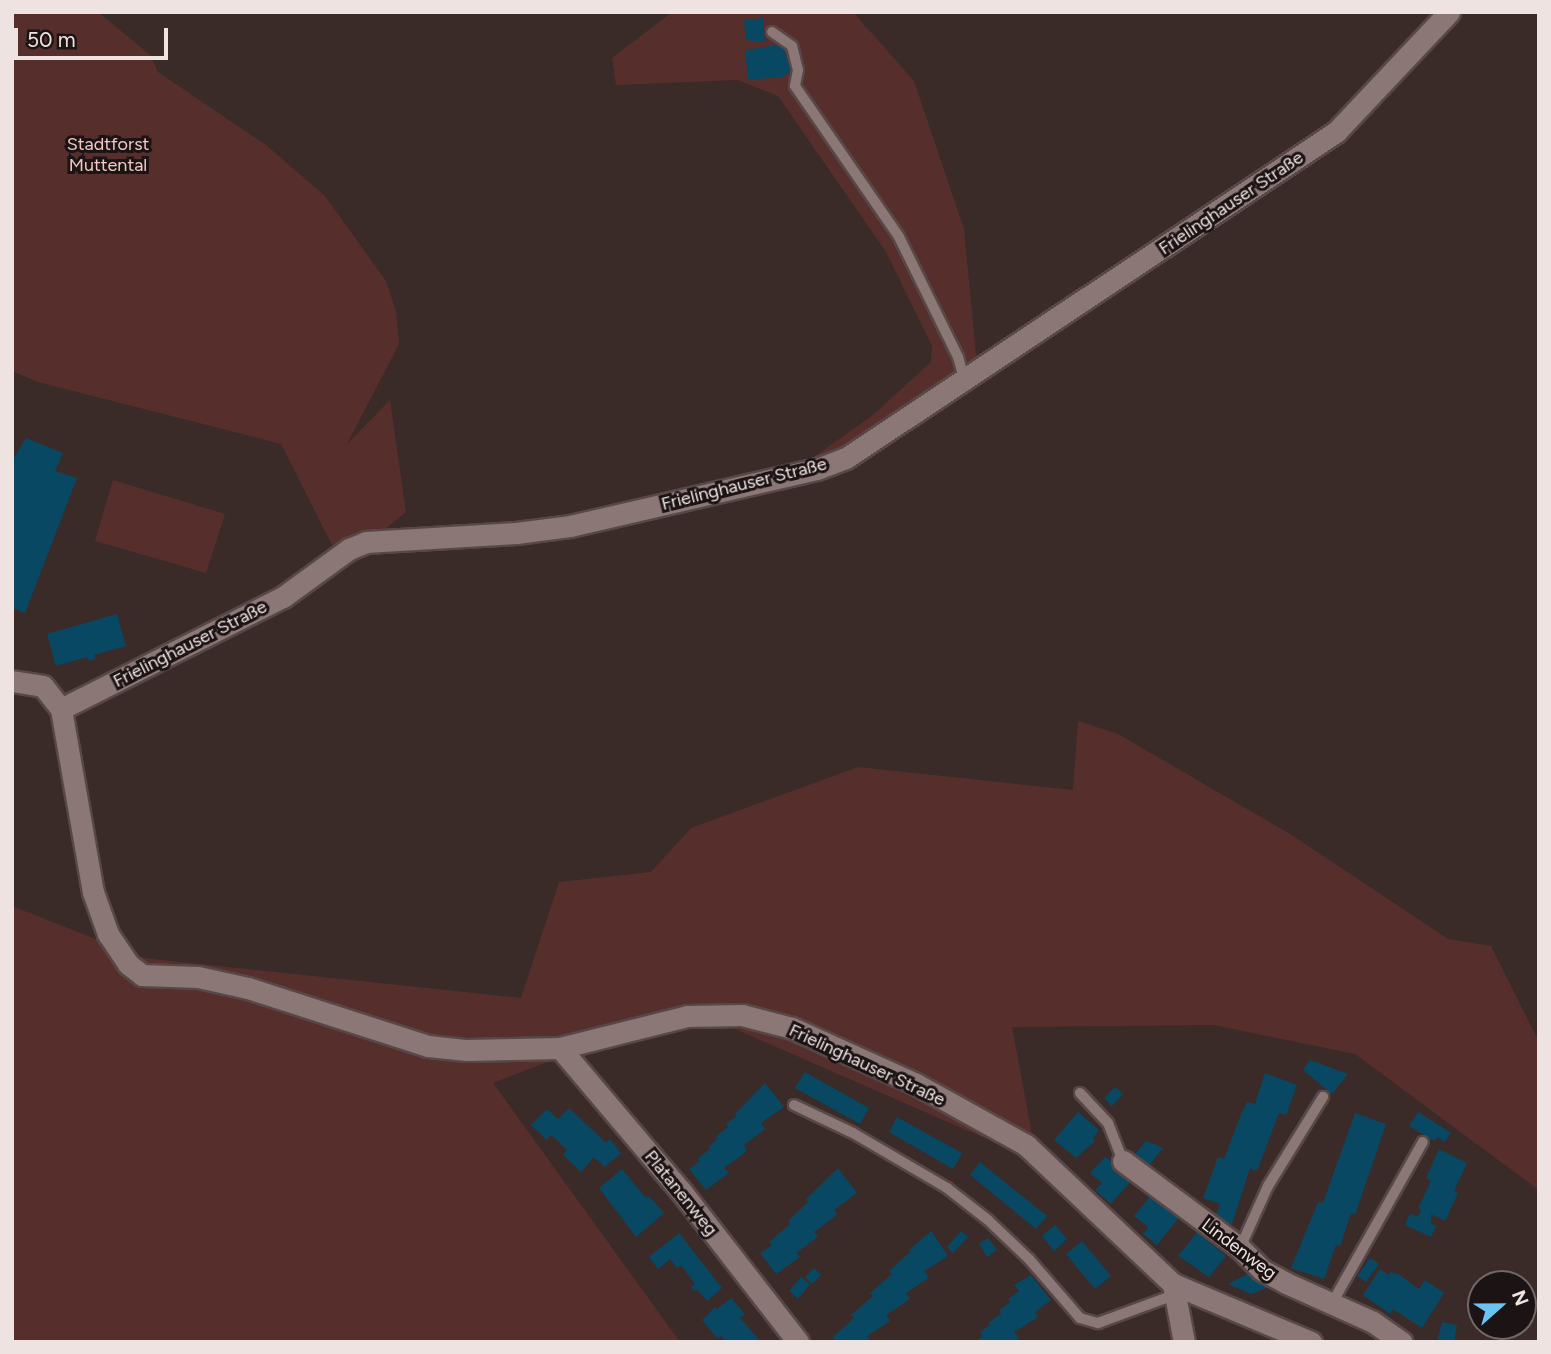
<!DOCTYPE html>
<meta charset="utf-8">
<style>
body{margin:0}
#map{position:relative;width:1551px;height:1354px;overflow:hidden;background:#3a2a28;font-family:Figtree,sans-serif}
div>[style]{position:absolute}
.green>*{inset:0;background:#562f2d}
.building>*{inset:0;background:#094863}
.roads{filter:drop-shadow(2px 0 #574847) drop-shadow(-2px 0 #574847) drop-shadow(0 2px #574847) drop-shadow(0 -2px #574847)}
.service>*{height:10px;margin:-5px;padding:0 5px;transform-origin:5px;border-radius:5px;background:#8b7775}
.minor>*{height:21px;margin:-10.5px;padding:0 10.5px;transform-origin:10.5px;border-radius:10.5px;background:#8b7775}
span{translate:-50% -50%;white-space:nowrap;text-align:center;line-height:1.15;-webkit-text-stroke:6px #1c1414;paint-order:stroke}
.park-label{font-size:18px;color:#f3c8c4}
.street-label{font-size:18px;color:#efe3e2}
.frame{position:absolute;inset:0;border:14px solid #efe3e2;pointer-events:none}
.north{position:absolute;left:1467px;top:1270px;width:70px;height:70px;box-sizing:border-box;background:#1c1414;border:2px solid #706766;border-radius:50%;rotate:69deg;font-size:19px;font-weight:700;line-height:28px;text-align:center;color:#efe3e2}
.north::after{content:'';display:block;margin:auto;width:24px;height:32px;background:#6bc3f2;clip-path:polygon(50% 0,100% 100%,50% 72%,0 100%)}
.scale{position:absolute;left:14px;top:28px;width:154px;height:32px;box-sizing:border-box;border:4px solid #efe3e2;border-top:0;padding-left:9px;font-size:21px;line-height:24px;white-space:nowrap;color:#efe3e2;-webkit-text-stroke:5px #1c1414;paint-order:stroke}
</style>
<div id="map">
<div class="green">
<i style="clip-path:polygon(12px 12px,98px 12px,150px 55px,158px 72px,266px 145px,325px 196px,386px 281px,396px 311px,399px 344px,347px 444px,390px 400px,406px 512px,380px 533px,336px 553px,281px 444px,38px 382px,12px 371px)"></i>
<i style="clip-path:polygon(672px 12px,853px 12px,914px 81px,964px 229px,977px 365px,855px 443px,804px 464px,873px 415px,931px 362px,932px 346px,886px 252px,778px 96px,738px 80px,616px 85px,612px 58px)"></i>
<i style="clip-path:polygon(113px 480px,225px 514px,206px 573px,95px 541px)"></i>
<i style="clip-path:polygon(1078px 721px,1118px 734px,1290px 834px,1448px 939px,1491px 946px,1539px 1042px,1539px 1190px,1355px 1054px,1214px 1025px,1012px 1027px,1037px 1161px,687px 1008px,493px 1083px,680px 1342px,12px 1342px,12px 906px,144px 958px,521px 998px,559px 882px,651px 872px,691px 828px,858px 767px,1073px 790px)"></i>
</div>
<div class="building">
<i style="clip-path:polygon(763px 18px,765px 42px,746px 40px,744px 20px)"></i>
<i style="clip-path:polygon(776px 45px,785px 46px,786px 57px,791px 62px,790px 72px,782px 77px,748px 80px,745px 50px)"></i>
<i style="clip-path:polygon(26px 438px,63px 453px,55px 471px,77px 478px,25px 613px,12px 608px,12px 461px)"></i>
<i style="clip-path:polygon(117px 614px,126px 646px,94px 655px,96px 659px,89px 661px,87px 657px,56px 666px,47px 634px)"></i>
<i style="clip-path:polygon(1310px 1060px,1348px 1074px,1332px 1094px,1303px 1070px)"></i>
<i style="clip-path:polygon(805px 1072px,869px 1108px,860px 1124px,795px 1088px)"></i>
<i style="clip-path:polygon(1265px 1073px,1297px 1085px,1286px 1115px,1279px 1113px,1257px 1171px,1250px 1168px,1232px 1224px,1215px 1218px,1220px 1204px,1203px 1198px,1218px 1157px,1224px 1159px,1240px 1117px,1247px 1102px,1255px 1104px)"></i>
<i style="clip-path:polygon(765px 1083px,784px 1107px,761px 1123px,765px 1129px,744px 1145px,747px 1151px,724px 1168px,729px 1173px,706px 1190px,689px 1169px,700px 1161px,698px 1158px,710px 1149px,708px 1147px,718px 1139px,716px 1136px,728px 1127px,726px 1124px,737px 1116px,735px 1114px)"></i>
<i style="clip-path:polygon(1115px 1087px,1123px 1094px,1112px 1106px,1104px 1098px)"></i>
<i style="clip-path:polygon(569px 1108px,606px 1143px,610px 1139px,621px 1153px,605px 1167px,594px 1157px,581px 1172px,563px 1155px,567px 1150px,551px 1135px,547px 1140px,531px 1125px,547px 1109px,558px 1119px)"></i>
<i style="clip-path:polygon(1078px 1112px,1099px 1130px,1093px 1138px,1095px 1141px,1076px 1158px,1054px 1140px)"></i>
<i style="clip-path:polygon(1418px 1112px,1451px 1133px,1444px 1142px,1438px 1137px,1434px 1141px,1409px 1126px)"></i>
<i style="clip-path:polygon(1355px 1113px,1386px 1124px,1355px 1215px,1351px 1213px,1340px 1246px,1336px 1245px,1324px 1279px,1291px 1268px,1318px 1202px,1323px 1203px)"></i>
<i style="clip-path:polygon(897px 1117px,962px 1153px,953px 1169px,889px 1132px)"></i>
<i style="clip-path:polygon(1146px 1141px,1163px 1148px,1146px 1169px,1131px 1159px)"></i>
<i style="clip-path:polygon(1439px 1149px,1467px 1163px,1454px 1191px,1458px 1193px,1445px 1221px,1431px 1214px,1431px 1224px,1436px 1226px,1431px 1237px,1405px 1225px,1410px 1213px,1418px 1217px,1421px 1210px,1418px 1208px,1431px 1181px,1426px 1178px)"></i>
<i style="clip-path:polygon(1105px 1157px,1135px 1176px,1111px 1204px,1095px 1190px,1102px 1183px,1090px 1173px)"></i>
<i style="clip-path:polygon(980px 1162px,1047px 1216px,1036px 1229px,970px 1175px)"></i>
<i style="clip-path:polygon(838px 1168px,857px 1193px,834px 1210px,837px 1215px,814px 1232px,818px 1237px,796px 1253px,800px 1257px,776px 1274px,760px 1253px,772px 1245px,769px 1242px,790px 1224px,788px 1221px,808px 1202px,806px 1199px)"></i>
<i style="clip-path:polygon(622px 1169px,646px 1198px,649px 1196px,664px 1213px,636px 1237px,599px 1188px)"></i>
<i style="clip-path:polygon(1152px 1194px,1180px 1216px,1157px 1245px,1143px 1234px,1148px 1227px,1134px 1216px)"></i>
<i style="clip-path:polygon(1055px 1225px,1067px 1239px,1054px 1251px,1042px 1236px)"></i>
<i style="clip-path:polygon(931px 1231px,948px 1256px,924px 1271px,929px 1278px,906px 1293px,910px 1299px,886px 1315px,890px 1321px,867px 1336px,871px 1342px,836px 1342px,833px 1337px,854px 1318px,851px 1315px,873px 1296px,870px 1293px,892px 1274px,889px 1271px,910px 1252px,909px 1250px)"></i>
<i style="clip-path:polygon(961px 1231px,968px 1237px,953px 1253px,947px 1247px)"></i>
<i style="clip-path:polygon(1197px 1232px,1226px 1256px,1209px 1277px,1178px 1256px)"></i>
<i style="clip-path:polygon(679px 1233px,722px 1288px,707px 1301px,697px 1289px,694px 1291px,691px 1287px,695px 1284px,681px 1265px,677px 1268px,670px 1259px,658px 1269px,649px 1257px)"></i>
<i style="clip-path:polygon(988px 1238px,997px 1250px,987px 1257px,979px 1244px)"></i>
<i style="clip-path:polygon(1082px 1241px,1111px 1276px,1095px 1289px,1066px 1254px)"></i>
<i style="clip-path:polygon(1370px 1258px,1379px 1264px,1366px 1282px,1357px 1276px)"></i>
<i style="clip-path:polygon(814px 1268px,821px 1275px,812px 1284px,805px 1277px)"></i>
<i style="clip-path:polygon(1380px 1269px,1389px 1275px,1391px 1272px,1398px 1274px,1419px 1289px,1425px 1280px,1444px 1293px,1422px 1328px,1393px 1309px,1390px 1314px,1363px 1295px)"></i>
<i style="clip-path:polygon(1251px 1272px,1256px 1282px,1261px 1280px,1267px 1288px,1251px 1294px,1228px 1284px)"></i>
<i style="clip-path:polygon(1031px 1275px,1051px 1300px,1035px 1312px,1038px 1317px,1014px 1332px,1019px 1339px,1015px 1342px,974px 1342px,983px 1336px,980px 1332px,990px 1325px,988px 1323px,1001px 1314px,999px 1310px,1010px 1302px,1008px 1299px,1019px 1291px,1014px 1285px)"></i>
<i style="clip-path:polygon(801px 1277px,810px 1284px,798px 1299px,789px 1291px)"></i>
<i style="clip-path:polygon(731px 1298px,745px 1314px,740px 1318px,761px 1342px,726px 1342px,721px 1336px,717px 1338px,702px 1320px,715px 1307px,717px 1309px)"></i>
<i style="clip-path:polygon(1442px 1322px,1457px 1325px,1454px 1342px,1437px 1342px)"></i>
</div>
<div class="roads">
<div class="service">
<i style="left:772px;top:32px;width:24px;rotate:35deg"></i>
<i style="left:792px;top:46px;width:25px;rotate:76deg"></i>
<i style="left:798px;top:70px;width:16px;rotate:101deg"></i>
<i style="left:795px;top:86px;width:183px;rotate:55.4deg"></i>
<i style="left:899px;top:237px;width:134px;rotate:63.8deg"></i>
<i style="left:958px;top:357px;width:25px;rotate:74deg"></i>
<i style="left:1080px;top:1093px;width:41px;rotate:47deg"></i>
<i style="left:1108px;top:1123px;width:41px;rotate:68.5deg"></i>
<i style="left:794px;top:1105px;width:65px;rotate:25.4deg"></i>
<i style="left:853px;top:1133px;width:109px;rotate:30.3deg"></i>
<i style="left:947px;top:1188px;width:52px;rotate:38deg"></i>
<i style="left:988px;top:1220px;width:57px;rotate:43.6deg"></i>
<i style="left:1029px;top:1259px;width:78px;rotate:49.2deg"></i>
<i style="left:1080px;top:1318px;width:19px;rotate:16deg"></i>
<i style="left:1098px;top:1323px;width:81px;rotate:-20.2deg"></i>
<i style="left:1240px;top:1248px;width:68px;rotate:-65.7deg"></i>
<i style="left:1268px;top:1186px;width:105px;rotate:-58.3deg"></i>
<i style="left:1331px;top:1305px;width:187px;rotate:-60.6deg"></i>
</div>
<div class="minor">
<i style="left:12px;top:681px;width:31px;rotate:9deg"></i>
<i style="left:43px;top:686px;width:29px;rotate:52deg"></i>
<i style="left:61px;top:709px;width:186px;rotate:80.1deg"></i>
<i style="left:93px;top:892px;width:45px;rotate:70.3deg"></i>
<i style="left:108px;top:934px;width:36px;rotate:56deg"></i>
<i style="left:128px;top:964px;width:18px;rotate:38deg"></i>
<i style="left:142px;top:975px;width:56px;rotate:2deg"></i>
<i style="left:198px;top:977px;width:51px;rotate:12.4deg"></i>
<i style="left:248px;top:988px;width:189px;rotate:17.9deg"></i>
<i style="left:428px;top:1046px;width:39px;rotate:6deg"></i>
<i style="left:467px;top:1050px;width:93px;rotate:-1.2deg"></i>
<i style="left:560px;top:1048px;width:131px;rotate:-14.1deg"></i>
<i style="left:687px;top:1016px;width:55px;rotate:-1deg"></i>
<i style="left:742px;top:1015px;width:52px;rotate:14.6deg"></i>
<i style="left:792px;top:1028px;width:136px;rotate:24.3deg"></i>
<i style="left:916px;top:1084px;width:126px;rotate:29deg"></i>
<i style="left:1026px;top:1145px;width:202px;rotate:43.4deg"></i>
<i style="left:1173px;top:1284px;width:150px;rotate:22.8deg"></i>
<i style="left:61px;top:709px;width:249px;rotate:-26.8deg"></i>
<i style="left:283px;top:597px;width:82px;rotate:-36deg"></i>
<i style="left:349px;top:549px;width:18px;rotate:-22deg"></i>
<i style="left:366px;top:542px;width:150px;rotate:-3.4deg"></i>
<i style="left:516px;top:533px;width:54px;rotate:-7.4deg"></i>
<i style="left:570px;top:526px;width:253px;rotate:-13deg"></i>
<i style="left:817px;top:469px;width:31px;rotate:-21deg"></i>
<i style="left:846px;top:458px;width:589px;rotate:-33.64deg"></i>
<i style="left:1336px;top:132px;width:165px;rotate:-46.7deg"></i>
<i style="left:560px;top:1048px;width:187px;rotate:49.8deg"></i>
<i style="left:681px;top:1191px;width:191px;rotate:52.2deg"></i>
<i style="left:1123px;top:1161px;width:146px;rotate:36.6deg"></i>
<i style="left:1240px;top:1248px;width:31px;rotate:45deg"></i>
<i style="left:1262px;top:1270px;width:27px;rotate:28deg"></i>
<i style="left:1286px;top:1283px;width:95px;rotate:24.1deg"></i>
<i style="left:1373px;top:1322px;width:35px;rotate:35deg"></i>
<i style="left:1173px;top:1284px;width:59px;rotate:79.3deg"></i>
</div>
</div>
<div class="park-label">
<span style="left:108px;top:155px">Stadtforst<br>Muttental</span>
</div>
<div class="street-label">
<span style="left:1231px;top:203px;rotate:-34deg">Frielinghauser Straße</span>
<span style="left:744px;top:484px;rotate:-14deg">Frielinghauser Straße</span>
<span style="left:190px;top:644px;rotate:-27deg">Frielinghauser Straße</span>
<span style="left:867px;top:1065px;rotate:25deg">Frielinghauser Straße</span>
<span style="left:681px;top:1193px;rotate:51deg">Platanenweg</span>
<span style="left:1239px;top:1249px;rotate:37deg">Lindenweg</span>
</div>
<div class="frame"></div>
<div class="north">N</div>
<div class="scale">50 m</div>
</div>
